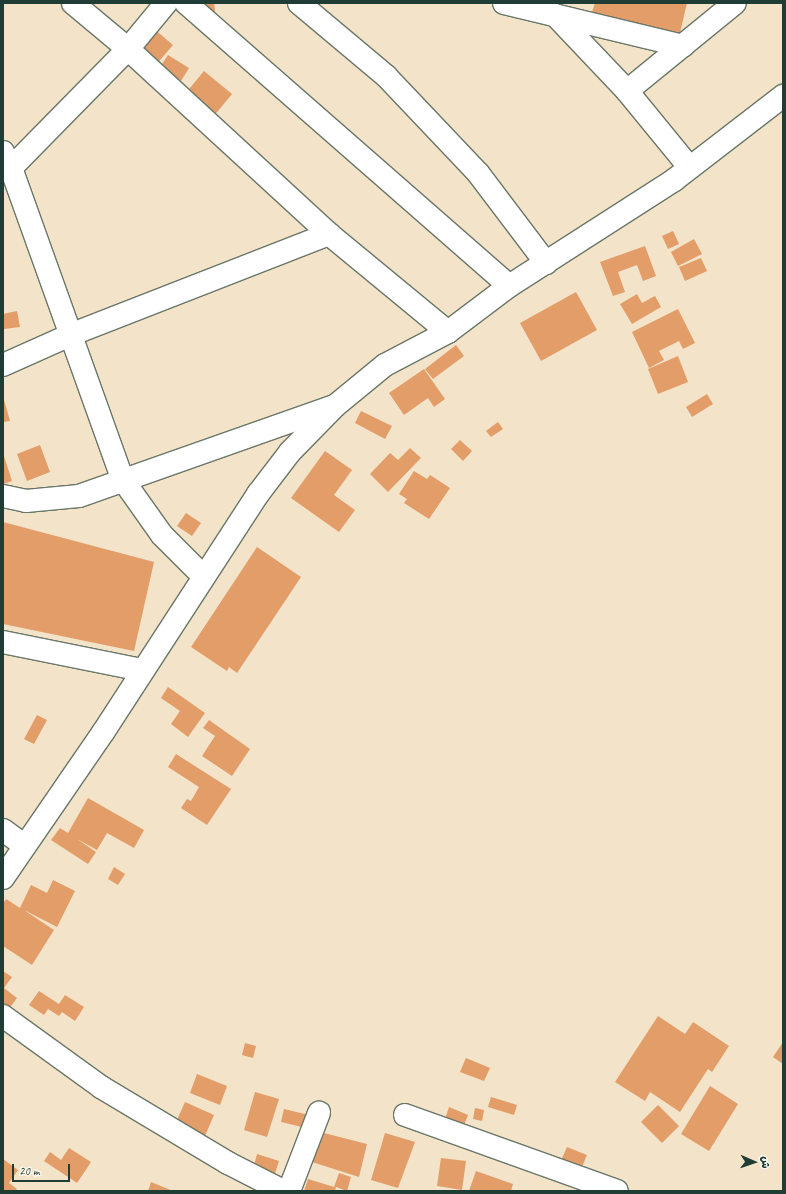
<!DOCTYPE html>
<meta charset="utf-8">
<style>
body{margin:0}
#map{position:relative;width:786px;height:1194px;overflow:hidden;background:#f3e3c8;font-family:Caveat,"Playpen Sans Arabic",sans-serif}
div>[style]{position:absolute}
.building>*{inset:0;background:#e29d69}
.roads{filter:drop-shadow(1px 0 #697768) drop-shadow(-1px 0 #697768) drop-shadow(0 1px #697768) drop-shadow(0 -1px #697768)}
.minor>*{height:22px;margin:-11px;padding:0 11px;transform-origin:11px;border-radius:11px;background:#fff}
.tertiary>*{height:22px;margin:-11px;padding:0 11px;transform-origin:11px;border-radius:11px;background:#fff}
span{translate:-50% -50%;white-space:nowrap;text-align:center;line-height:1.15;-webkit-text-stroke:3px #fbf7ec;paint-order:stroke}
.frame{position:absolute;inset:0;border:4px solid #1f3d34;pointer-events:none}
.north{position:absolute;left:734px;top:1142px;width:40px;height:40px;-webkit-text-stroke:3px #fbf7ec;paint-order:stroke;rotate:92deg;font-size:11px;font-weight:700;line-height:16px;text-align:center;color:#1f3d34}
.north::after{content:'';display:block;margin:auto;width:14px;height:18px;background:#1f3d34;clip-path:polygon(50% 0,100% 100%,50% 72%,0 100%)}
.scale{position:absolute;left:12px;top:1164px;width:58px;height:18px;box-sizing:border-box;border:2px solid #1f3d34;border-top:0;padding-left:5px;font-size:12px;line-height:14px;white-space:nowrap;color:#1f3d34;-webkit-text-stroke:3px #fbf7ec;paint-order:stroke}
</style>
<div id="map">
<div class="building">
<i style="clip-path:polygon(198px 3px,214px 3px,215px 12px,199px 13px)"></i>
<i style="clip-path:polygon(595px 3px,687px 3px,679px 37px,592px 12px)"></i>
<i style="clip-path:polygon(146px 22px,173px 45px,155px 66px,128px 42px)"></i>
<i style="clip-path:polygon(168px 55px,189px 68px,181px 81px,160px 67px)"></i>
<i style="clip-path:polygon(204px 71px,232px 94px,213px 117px,185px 94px)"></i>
<i style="clip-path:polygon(673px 231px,679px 244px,668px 249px,662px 236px)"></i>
<i style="clip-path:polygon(694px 239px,702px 254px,678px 266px,671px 252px)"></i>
<i style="clip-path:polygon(645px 246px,656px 276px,643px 281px,637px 265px,618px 272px,625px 292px,613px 296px,600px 262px)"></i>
<i style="clip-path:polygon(701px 258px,707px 271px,685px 281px,679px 267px)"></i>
<i style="clip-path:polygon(576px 292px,597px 330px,541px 361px,520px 323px)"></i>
<i style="clip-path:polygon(637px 294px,642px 303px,655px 296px,661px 307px,632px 324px,620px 304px)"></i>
<i style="clip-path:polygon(678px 309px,695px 343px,683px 349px,679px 341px,659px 351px,664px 360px,649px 368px,632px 332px)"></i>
<i style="clip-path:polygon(17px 311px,20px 327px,4px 329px,3px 314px)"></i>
<i style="clip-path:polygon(456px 345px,464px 356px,433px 379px,425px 369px)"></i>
<i style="clip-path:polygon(678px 356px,688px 382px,658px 394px,648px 369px)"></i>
<i style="clip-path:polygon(424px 369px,445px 399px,434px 407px,428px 398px,404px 415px,389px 393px)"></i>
<i style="clip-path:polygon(707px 394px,713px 404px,692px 417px,686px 407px)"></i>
<i style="clip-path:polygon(3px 396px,10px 421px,3px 422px)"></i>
<i style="clip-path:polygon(361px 411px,392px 426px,385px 439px,355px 423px)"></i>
<i style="clip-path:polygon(498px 422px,503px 429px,491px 437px,486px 431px)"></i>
<i style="clip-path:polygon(460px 440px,472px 451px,463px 461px,451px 449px)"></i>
<i style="clip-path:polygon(40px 445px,50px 472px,27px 481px,17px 454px)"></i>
<i style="clip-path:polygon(410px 448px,421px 458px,388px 492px,370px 474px,390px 453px,398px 460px)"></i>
<i style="clip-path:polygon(325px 451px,352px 470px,334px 495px,355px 510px,339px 532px,291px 498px)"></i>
<i style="clip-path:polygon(3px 453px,12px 481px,3px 484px)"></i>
<i style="clip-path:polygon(414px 471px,427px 479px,430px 475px,450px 488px,429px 519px,404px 503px,407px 499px,399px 494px)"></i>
<i style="clip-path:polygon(186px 513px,201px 523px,192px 536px,177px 526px)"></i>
<i style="clip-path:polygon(3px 522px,154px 562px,134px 651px,3px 624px)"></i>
<i style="clip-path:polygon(257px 547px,301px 577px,237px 673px,229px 667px,227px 671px,191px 647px)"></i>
<i style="clip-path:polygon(168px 687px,205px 713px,188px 737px,171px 724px,180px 711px,161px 698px)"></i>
<i style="clip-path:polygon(37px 715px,47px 720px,34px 744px,24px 739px)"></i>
<i style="clip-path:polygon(209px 720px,250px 749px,232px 776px,202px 756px,215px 736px,203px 728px)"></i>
<i style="clip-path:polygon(176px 754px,231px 789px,207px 825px,181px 808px,187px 799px,191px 801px,199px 787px,168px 767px)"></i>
<i style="clip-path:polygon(88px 798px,144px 830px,134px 848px,107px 833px,97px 850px,77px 839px,96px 852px,88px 864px,51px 840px,60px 828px,68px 833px)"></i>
<i style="clip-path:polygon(114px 867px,125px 874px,118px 885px,108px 879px)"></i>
<i style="clip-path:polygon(53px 880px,75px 891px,57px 927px,24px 910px,54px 930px,32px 965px,3px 946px,3px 904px,6px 899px,20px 908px,31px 885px,47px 893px)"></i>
<i style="clip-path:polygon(3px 971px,12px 977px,4px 988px,17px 998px,9px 1009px,3px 1005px)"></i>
<i style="clip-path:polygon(39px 991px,59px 1004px,65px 995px,84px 1007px,75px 1021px,62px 1012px,59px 1016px,48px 1009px,44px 1015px,29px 1005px)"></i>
<i style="clip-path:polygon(658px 1016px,685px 1034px,693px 1022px,729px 1046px,712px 1072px,708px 1069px,680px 1112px,650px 1092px,645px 1101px,615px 1082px)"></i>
<i style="clip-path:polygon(783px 1042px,783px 1064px,773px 1057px)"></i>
<i style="clip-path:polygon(245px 1043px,256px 1046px,253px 1058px,242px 1055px)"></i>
<i style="clip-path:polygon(466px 1058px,490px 1068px,484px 1081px,460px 1072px)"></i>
<i style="clip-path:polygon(197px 1074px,227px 1086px,220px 1105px,190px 1093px)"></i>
<i style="clip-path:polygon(710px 1086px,738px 1104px,709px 1151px,681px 1134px)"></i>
<i style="clip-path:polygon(255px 1092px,279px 1099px,267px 1137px,244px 1130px)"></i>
<i style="clip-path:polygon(491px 1097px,517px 1105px,514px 1115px,488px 1107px)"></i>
<i style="clip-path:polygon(185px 1102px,214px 1115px,198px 1152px,169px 1138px)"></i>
<i style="clip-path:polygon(658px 1105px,679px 1126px,662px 1143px,641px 1122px)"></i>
<i style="clip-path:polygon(449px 1107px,468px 1115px,462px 1130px,444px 1122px)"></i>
<i style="clip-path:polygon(475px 1108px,484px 1110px,482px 1121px,473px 1119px)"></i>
<i style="clip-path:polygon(284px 1109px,309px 1115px,306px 1128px,281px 1122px)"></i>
<i style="clip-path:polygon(320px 1132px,367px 1144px,359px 1177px,312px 1162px)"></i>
<i style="clip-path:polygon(385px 1133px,415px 1142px,398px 1188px,371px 1180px)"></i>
<i style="clip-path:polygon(567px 1147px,587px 1155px,580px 1171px,560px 1163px)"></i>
<i style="clip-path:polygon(69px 1148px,91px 1162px,77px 1183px,44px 1161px,50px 1152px,61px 1160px)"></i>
<i style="clip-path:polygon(257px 1154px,279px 1161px,272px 1183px,251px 1177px)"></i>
<i style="clip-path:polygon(441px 1158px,466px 1161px,462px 1190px,437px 1186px)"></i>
<i style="clip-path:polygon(3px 1159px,18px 1170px,9px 1183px,17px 1189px,15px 1191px,3px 1191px)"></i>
<i style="clip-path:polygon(476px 1171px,513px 1184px,511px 1191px,469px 1191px)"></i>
<i style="clip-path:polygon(339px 1173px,351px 1177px,347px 1191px,336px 1187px,335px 1191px,304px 1191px,308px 1179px,334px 1187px)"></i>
<i style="clip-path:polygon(151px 1182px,173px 1191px,148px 1191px)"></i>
</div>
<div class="roads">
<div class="minor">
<i style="left:73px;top:3px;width:72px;rotate:39.9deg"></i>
<i style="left:128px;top:49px;width:273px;rotate:42.6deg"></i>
<i style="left:329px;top:234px;width:154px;rotate:39.5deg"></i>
<i style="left:186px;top:3px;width:429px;rotate:41.2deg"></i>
<i style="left:299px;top:3px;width:114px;rotate:40deg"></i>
<i style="left:386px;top:76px;width:134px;rotate:46.5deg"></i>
<i style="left:478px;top:173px;width:113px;rotate:52.9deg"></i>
<i style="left:504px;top:3px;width:184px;rotate:13.5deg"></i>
<i style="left:555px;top:15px;width:105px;rotate:46.5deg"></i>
<i style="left:627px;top:91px;width:99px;rotate:50.7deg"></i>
<i style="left:627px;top:91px;width:139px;rotate:-39.2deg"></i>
<i style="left:3px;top:152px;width:18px;rotate:63deg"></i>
<i style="left:11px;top:168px;width:331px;rotate:70.3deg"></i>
<i style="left:123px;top:480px;width:67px;rotate:54.7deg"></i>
<i style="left:162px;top:535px;width:59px;rotate:45deg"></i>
<i style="left:11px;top:168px;width:167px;rotate:-45.5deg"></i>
<i style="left:128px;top:49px;width:60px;rotate:-50.4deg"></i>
<i style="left:3px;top:365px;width:73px;rotate:-24.1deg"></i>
<i style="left:70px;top:335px;width:278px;rotate:-21.3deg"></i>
<i style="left:3px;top:496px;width:24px;rotate:12deg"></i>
<i style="left:26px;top:501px;width:53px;rotate:-5.4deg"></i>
<i style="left:79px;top:496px;width:271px;rotate:-19.4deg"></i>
<i style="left:3px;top:642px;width:142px;rotate:11.4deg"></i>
<i style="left:3px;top:830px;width:27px;rotate:36deg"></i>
<i style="left:3px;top:1016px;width:121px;rotate:35.9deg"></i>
<i style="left:101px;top:1087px;width:148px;rotate:30.9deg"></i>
<i style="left:228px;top:1163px;width:62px;rotate:27deg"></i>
<i style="left:405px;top:1115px;width:225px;rotate:19.7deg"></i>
<i style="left:289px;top:1191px;width:84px;rotate:-69deg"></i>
</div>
<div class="tertiary">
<i style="left:3px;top:878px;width:178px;rotate:-55.5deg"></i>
<i style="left:104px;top:731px;width:283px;rotate:-57deg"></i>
<i style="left:258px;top:494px;width:53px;rotate:-52.7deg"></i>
<i style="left:290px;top:452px;width:64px;rotate:-45.6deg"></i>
<i style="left:335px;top:406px;width:65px;rotate:-39.4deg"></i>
<i style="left:385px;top:365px;width:71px;rotate:-27.6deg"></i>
<i style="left:448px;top:332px;width:76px;rotate:-37deg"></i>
<i style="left:509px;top:286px;width:196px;rotate:-32.7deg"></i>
<i style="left:674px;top:180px;width:138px;rotate:-37.6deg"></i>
</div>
</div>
<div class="frame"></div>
<div class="north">ش</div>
<div class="scale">20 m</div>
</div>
